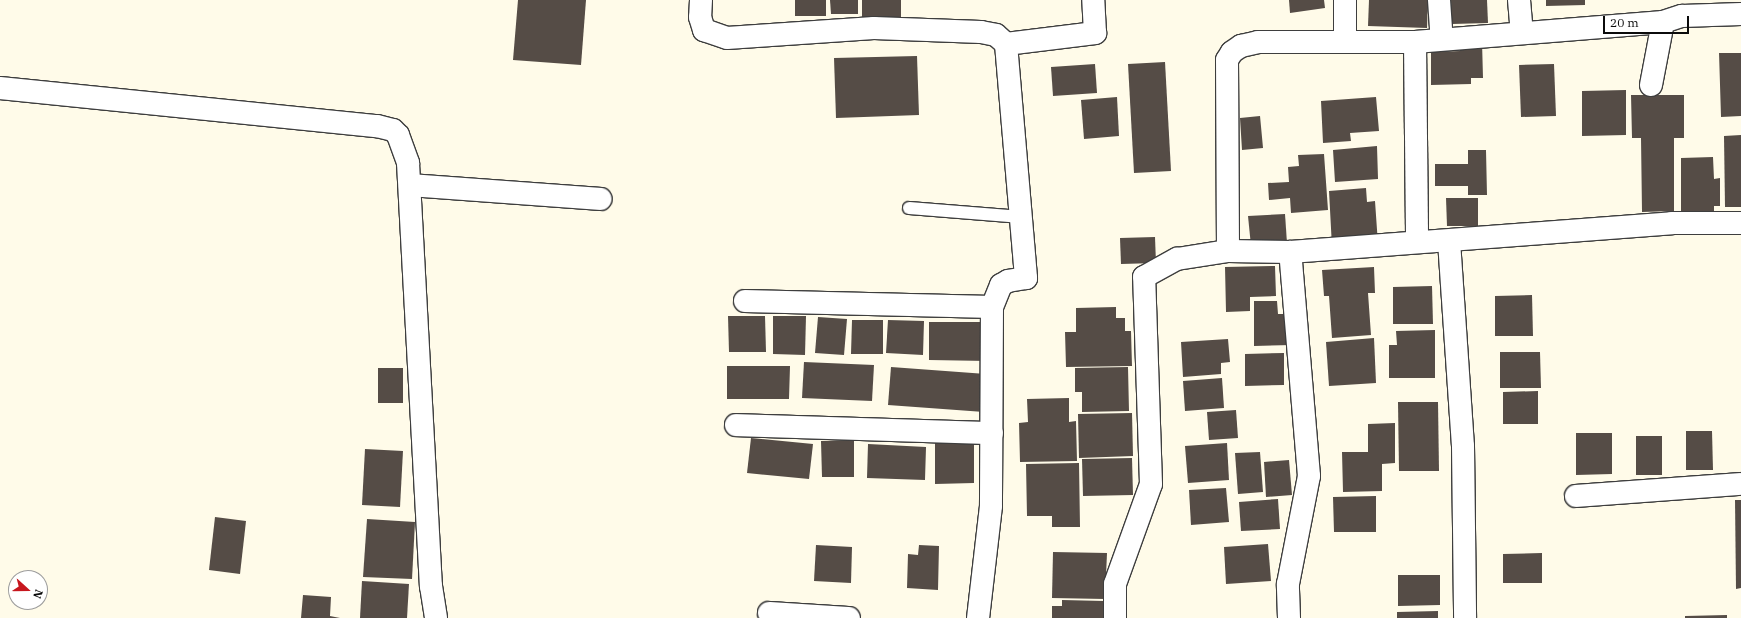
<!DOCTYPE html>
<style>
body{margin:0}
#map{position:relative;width:1741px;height:618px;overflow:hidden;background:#fffbe9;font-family:"IBM Plex Serif",serif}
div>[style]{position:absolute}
.building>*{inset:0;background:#554c46}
.roads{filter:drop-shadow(1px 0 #3e3e3e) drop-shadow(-1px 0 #3e3e3e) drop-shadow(0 1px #3e3e3e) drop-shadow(0 -1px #3e3e3e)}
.service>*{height:12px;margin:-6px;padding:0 6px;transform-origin:6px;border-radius:6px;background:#fff}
.minor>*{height:22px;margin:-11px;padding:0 11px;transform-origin:11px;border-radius:11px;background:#fff}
span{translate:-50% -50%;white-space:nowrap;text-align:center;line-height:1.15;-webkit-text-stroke:4px #fff;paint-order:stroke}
.north{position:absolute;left:8px;top:570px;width:40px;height:40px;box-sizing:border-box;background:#fff;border:1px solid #9d9d9d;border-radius:50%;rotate:111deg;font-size:11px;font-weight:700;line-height:16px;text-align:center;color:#0b0b0b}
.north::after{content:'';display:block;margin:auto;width:14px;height:18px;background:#c7171e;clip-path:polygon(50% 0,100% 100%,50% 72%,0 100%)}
.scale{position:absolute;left:1603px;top:16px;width:86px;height:18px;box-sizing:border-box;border:2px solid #0b0b0b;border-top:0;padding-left:5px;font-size:12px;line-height:14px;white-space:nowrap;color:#0b0b0b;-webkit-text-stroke:3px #fff;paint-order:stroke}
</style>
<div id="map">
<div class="building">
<i style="clip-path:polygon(518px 0,586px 0,581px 65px,513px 60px)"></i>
<i style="clip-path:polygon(795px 0,826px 0,826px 16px,795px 16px)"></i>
<i style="clip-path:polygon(830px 0,858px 0,858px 14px,831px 14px)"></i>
<i style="clip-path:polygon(862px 0,901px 0,901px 17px,862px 18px)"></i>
<i style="clip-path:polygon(1289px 0,1324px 0,1325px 8px,1290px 13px)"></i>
<i style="clip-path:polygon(1369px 0,1428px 0,1427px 28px,1368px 26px)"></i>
<i style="clip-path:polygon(1451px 0,1487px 0,1488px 23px,1452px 24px)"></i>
<i style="clip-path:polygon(1546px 0,1585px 0,1585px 5px,1546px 6px)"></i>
<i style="clip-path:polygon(1460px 41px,1482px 41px,1483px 78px,1471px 78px,1471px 84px,1431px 85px,1431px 52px,1460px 51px)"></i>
<i style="clip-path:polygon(1719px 53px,1741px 53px,1741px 116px,1721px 117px)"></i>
<i style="clip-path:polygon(917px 56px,919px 115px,836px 118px,834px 58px)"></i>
<i style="clip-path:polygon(1165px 62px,1171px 171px,1134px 173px,1128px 64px)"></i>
<i style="clip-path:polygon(1095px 64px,1097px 93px,1053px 96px,1051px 67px)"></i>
<i style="clip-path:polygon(1554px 64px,1556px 116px,1521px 117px,1519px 65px)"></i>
<i style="clip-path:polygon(1626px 90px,1626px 135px,1582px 136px,1582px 91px)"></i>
<i style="clip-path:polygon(1631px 95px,1684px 95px,1684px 138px,1674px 138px,1674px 211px,1642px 212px,1641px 138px,1632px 138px)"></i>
<i style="clip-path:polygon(1117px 97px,1119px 136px,1084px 139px,1081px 100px)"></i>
<i style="clip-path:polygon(1376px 97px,1379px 131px,1350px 133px,1351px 141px,1323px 143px,1321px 101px)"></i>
<i style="clip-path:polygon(1260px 116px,1263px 148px,1242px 150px,1240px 118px)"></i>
<i style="clip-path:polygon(1741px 135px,1741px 207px,1725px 207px,1724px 136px)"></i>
<i style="clip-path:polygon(1377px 146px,1378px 179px,1335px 182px,1333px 150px)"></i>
<i style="clip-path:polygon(1468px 150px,1486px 150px,1487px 195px,1468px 195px,1468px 186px,1435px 186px,1435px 164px,1468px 164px)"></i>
<i style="clip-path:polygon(1324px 154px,1328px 210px,1291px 213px,1290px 198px,1269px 200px,1268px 183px,1289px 182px,1288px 167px,1299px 166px,1298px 155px)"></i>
<i style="clip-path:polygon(1713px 157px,1714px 179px,1720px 178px,1720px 206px,1714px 206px,1714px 221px,1681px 221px,1681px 158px)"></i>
<i style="clip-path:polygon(1366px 188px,1367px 202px,1375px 201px,1378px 244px,1332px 247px,1329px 191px)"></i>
<i style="clip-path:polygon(1446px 198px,1478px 198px,1478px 226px,1447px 226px)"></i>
<i style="clip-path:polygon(1285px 214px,1287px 243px,1251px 246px,1248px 216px)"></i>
<i style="clip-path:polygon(1155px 237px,1156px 263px,1121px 264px,1120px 238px)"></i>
<i style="clip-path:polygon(1275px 266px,1276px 296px,1250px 297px,1250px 311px,1226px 312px,1225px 267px)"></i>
<i style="clip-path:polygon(1374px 267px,1375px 293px,1368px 293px,1371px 335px,1332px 338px,1329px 296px,1324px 296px,1322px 270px)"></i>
<i style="clip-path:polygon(1432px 286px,1433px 324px,1393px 324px,1393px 287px)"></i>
<i style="clip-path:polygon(1532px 295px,1533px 336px,1495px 336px,1495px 296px)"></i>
<i style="clip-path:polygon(1254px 301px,1277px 301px,1278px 314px,1291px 314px,1292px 345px,1254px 346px)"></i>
<i style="clip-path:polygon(1116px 307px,1116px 318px,1125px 318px,1125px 331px,1131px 331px,1132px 366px,1066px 367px,1065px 332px,1076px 332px,1076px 308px)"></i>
<i style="clip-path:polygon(728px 316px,765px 316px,766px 352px,729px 352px)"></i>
<i style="clip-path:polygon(773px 316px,806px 316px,805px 355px,773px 354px)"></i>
<i style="clip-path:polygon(818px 317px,847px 319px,844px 355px,815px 353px)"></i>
<i style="clip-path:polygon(852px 320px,883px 320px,883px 354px,851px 354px)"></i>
<i style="clip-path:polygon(888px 320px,924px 321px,923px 355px,886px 353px)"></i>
<i style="clip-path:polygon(929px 322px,988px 322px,988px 361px,929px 360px)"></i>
<i style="clip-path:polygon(1435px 330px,1435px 378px,1389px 378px,1389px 345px,1397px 345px,1396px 331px)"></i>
<i style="clip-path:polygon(1374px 338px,1376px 383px,1329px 386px,1326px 342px)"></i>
<i style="clip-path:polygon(1228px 339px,1230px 362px,1221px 363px,1221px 374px,1183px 377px,1181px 342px)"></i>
<i style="clip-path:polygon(1500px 352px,1540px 352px,1541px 388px,1500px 388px)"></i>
<i style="clip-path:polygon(1284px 353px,1284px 385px,1245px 386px,1245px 354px)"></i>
<i style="clip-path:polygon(804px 362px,874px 365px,872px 401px,802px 398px)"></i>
<i style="clip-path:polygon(727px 366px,790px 366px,789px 399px,727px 399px)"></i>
<i style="clip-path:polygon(891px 367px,986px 374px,984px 412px,888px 405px)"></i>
<i style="clip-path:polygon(1128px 367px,1129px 411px,1082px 412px,1082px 392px,1075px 392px,1075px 368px)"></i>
<i style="clip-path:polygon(378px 368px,403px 368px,403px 403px,378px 403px)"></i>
<i style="clip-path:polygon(1222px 378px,1224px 408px,1185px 411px,1183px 381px)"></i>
<i style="clip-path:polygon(1538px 391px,1538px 424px,1503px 424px,1503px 392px)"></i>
<i style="clip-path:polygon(1069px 398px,1069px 422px,1076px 421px,1077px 461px,1020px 462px,1019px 423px,1028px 422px,1027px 399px)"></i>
<i style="clip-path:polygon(1398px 402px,1438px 402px,1439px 471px,1399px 471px)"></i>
<i style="clip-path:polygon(1236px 410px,1238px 438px,1209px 440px,1207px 412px)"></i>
<i style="clip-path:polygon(1132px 413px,1133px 456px,1079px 458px,1078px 414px)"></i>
<i style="clip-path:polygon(1395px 423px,1395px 463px,1382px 464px,1382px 491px,1343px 492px,1342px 452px,1368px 452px,1368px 424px)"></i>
<i style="clip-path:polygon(1686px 431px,1712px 431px,1713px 470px,1686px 470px)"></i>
<i style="clip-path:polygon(1576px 433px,1612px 433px,1612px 474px,1576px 475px)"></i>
<i style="clip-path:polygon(1636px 436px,1662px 436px,1662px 475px,1636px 475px)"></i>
<i style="clip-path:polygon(751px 438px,813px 444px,809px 479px,747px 473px)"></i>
<i style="clip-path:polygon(854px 440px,854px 477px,822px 477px,821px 441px)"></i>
<i style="clip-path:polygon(935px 443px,974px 443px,974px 483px,935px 484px)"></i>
<i style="clip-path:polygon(1227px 443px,1229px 480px,1188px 483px,1185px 446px)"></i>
<i style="clip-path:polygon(868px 444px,926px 447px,925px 480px,867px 478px)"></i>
<i style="clip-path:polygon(365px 449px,403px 451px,400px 507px,362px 505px)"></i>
<i style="clip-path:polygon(1260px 452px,1263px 492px,1238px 494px,1235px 453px)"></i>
<i style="clip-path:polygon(1132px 458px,1133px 495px,1083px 496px,1082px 459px)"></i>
<i style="clip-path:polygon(1289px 460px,1292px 495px,1266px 497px,1264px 462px)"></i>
<i style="clip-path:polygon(1079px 463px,1080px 527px,1052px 527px,1052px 516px,1027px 516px,1026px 464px)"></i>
<i style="clip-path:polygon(1226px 488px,1229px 522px,1191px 525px,1189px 490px)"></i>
<i style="clip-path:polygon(1376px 496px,1376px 532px,1334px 532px,1333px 497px)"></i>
<i style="clip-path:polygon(1278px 499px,1280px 529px,1241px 531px,1239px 502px)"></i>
<i style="clip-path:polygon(1735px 500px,1741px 500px,1741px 588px,1736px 589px)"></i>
<i style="clip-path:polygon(215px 517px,246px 521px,240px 574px,209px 570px)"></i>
<i style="clip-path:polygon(367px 519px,415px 522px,412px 579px,363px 577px)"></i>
<i style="clip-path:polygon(1268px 544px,1271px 581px,1226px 584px,1224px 547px)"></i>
<i style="clip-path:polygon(816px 545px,852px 547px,851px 583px,814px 581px)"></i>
<i style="clip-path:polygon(919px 545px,939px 546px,938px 590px,907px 588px,908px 554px,918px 555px)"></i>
<i style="clip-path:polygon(1053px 552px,1107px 553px,1105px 599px,1052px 598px)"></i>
<i style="clip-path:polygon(1542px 553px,1542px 583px,1503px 583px,1503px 554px)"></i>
<i style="clip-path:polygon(1398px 575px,1440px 575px,1440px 605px,1398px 606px)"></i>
<i style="clip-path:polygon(362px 581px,409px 584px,407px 618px,360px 618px)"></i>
<i style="clip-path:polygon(303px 595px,331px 597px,330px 616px,340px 618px,301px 618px)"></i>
<i style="clip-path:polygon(1062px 600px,1104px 601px,1103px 618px,1052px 618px,1052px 606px,1062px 606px)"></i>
<i style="clip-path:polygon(1438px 611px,1438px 618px,1397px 618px,1397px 612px)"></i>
<i style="clip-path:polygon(1727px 615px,1727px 618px,1685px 618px,1685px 616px)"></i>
</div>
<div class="roads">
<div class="service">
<i style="left:909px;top:208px;width:113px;rotate:4.6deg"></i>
</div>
<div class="minor">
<i style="left:701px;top:0;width:17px;rotate:93deg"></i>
<i style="left:700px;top:17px;width:14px;rotate:73deg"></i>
<i style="left:704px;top:30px;width:24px;rotate:19deg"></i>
<i style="left:727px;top:38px;width:147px;rotate:-3.9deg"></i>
<i style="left:874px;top:28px;width:107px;rotate:2.1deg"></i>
<i style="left:981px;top:32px;width:15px;rotate:11deg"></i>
<i style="left:996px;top:35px;width:13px;rotate:42deg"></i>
<i style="left:1006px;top:44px;width:235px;rotate:85.1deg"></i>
<i style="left:1026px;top:278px;width:18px;rotate:171deg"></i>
<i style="left:1008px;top:281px;width:8px;rotate:150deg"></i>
<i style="left:1001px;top:285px;width:24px;rotate:112deg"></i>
<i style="left:992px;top:307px;width:199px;rotate:90.3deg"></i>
<i style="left:991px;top:506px;width:113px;rotate:96.6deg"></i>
<i style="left:1345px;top:0;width:41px;rotate:90deg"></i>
<i style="left:1439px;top:0;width:39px;rotate:86deg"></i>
<i style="left:1519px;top:0;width:33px;rotate:85deg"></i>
<i style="left:1415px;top:42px;width:199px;rotate:89.4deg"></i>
<i style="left:1006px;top:44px;width:90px;rotate:-7deg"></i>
<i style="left:1095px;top:33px;width:33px;rotate:-93deg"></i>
<i style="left:1651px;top:85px;width:64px;rotate:-79.2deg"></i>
<i style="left:1663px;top:22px;width:20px;rotate:-18deg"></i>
<i style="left:1682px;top:16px;width:59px;rotate:-1.9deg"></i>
<i style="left:0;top:88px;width:379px;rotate:5.8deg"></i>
<i style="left:377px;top:126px;width:16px;rotate:14deg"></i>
<i style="left:393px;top:130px;width:7px;rotate:45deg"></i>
<i style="left:398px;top:135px;width:30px;rotate:70deg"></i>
<i style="left:408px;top:163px;width:424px;rotate:86.9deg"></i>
<i style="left:431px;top:586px;width:32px;rotate:81deg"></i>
<i style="left:410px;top:185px;width:191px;rotate:4.2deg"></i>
<i style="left:1449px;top:241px;width:205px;rotate:86.1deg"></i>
<i style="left:1463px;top:446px;width:172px;rotate:89.3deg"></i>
<i style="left:1228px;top:251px;width:191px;rotate:-90.3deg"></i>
<i style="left:1227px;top:60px;width:9px;rotate:-58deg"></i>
<i style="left:1232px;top:52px;width:11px;rotate:-34deg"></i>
<i style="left:1241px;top:46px;width:17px;rotate:-13deg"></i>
<i style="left:1258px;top:42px;width:157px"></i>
<i style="left:1415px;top:42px;width:249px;rotate:-4.6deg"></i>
<i style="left:745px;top:301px;width:247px;rotate:1.4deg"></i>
<i style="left:736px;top:425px;width:256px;rotate:1.8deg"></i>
<i style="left:1576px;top:496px;width:165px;rotate:-4.2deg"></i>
<i style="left:769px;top:613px;width:80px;rotate:3.6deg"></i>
<i style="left:1115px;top:618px;width:34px;rotate:-90deg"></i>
<i style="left:1115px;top:584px;width:106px;rotate:-70.2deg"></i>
<i style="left:1151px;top:484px;width:207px;rotate:-91.9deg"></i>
<i style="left:1144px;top:277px;width:38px;rotate:-29deg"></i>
<i style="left:1177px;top:259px;width:52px;rotate:-8.9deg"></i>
<i style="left:1228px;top:251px;width:62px;rotate:0.9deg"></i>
<i style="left:1290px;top:252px;width:383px;rotate:-4.3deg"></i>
<i style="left:1672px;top:223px;width:69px"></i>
<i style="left:1289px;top:618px;width:34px;rotate:-92deg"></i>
<i style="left:1288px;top:584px;width:110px;rotate:-79deg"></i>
<i style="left:1309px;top:476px;width:225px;rotate:-94.8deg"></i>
</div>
</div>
<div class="north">N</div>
<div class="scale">20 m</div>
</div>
